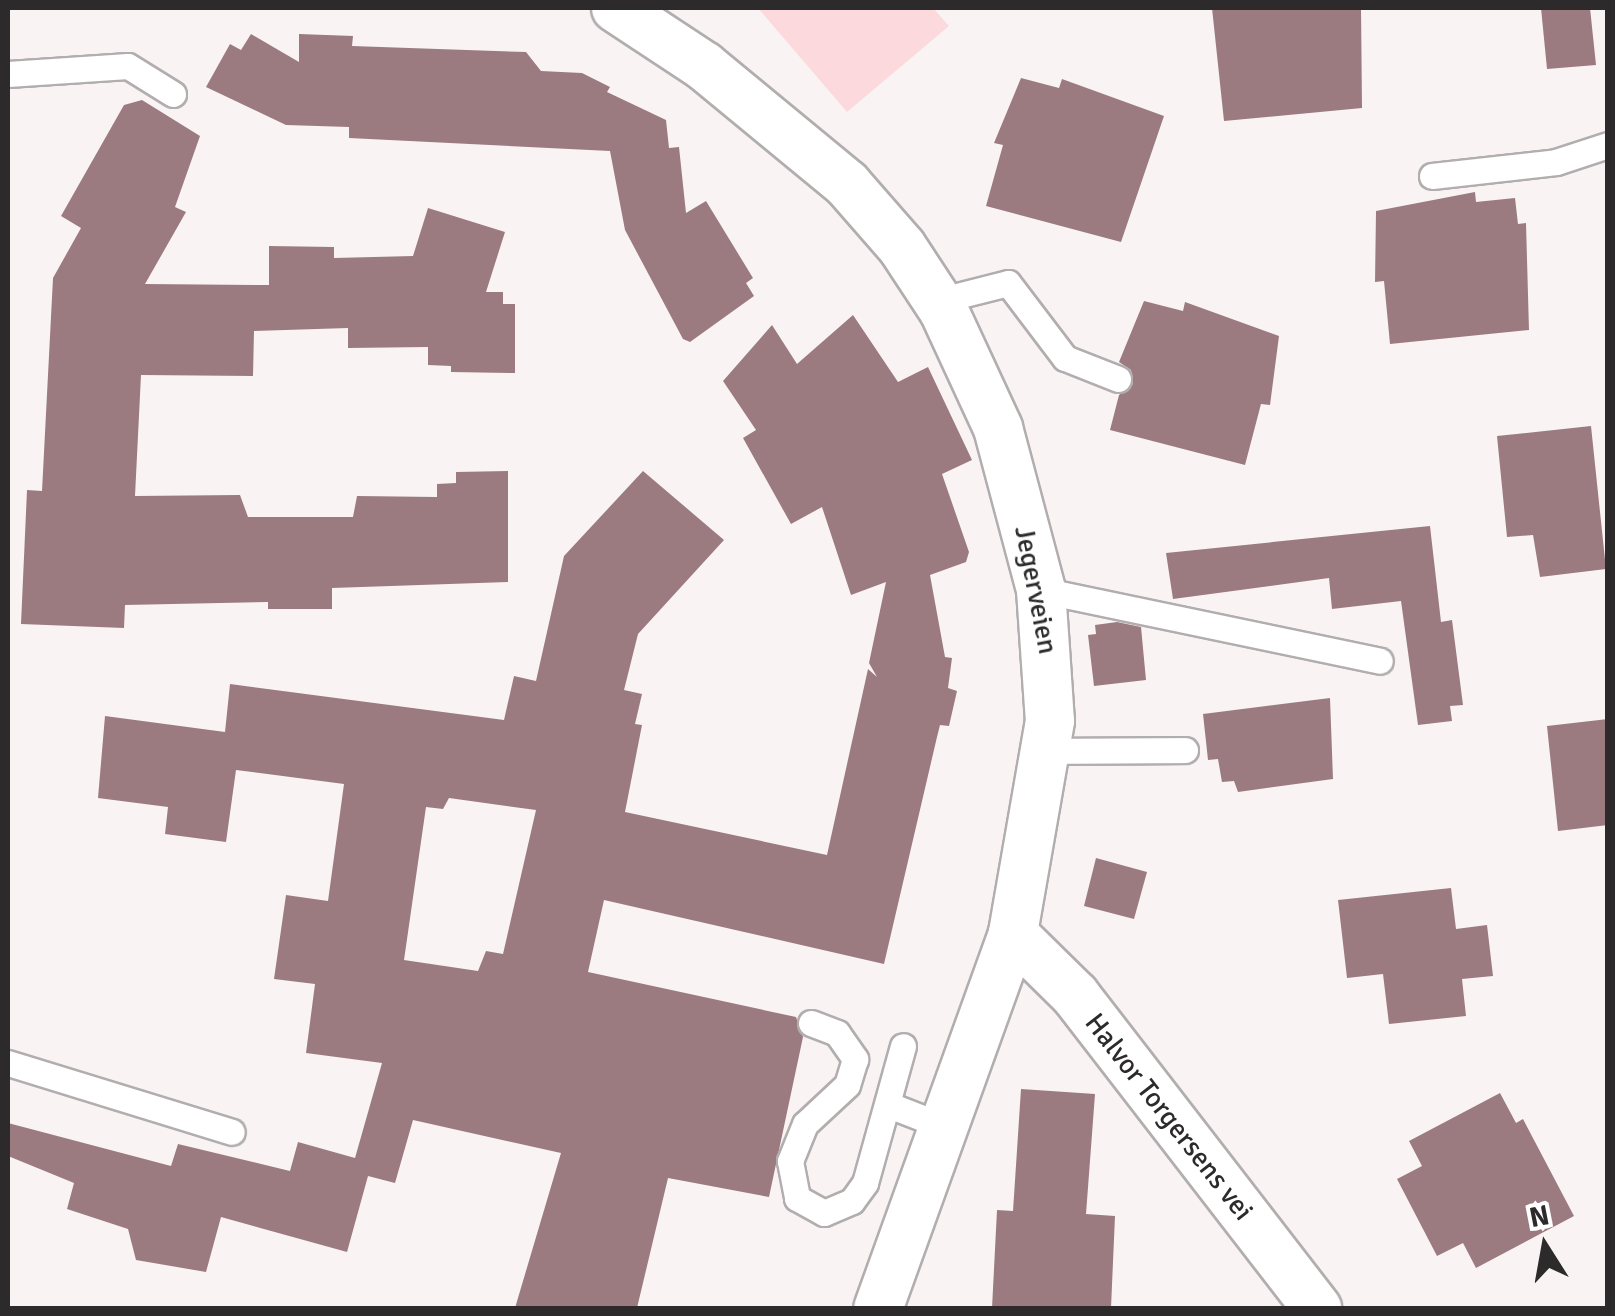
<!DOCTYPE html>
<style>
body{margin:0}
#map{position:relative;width:1615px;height:1316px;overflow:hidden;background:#f9f3f4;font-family:Signika,sans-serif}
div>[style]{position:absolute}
.green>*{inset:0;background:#fcd9dd}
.building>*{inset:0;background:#9b7b80}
.roads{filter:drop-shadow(2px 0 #b2adae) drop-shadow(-2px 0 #b2adae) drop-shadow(0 2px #b2adae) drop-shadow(0 -2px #b2adae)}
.lane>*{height:25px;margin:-12.5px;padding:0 12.5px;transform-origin:12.5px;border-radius:12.5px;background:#fff}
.street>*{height:48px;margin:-24px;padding:0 24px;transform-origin:24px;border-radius:24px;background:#fff}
span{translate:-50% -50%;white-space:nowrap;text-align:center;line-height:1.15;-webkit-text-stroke:8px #fff;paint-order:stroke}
.street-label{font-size:28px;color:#2c2a2a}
.frame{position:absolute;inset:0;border:10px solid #2c2a2a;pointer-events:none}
.north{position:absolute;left:1495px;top:1196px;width:100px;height:100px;-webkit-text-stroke:8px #fff;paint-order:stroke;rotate:349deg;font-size:28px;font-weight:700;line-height:40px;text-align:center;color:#2c2a2a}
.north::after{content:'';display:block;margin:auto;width:35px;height:45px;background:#2c2a2a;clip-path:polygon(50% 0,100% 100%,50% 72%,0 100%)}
</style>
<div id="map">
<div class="green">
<i style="clip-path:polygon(758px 8px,933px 8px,949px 26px,847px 112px)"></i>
</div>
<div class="building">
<i style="clip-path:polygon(1212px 8px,1361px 8px,1362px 108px,1224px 121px)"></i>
<i style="clip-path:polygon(1541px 8px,1590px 8px,1596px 65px,1547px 69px)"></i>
<i style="clip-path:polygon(251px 34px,299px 62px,299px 34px,353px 36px,352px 46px,526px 52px,541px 71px,582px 73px,610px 87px,607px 92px,666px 120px,669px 148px,679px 147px,686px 213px,706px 201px,753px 278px,746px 283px,754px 296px,690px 342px,683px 339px,625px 230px,610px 151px,349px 138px,349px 127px,286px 125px,206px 87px,230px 44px,241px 50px)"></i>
<i style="clip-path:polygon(1021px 78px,1059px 88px,1062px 79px,1164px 116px,1121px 242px,986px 206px,1003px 145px,994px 143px)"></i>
<i style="clip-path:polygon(142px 100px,200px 136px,175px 207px,186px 212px,145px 284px,269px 285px,269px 246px,334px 247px,334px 258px,413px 256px,428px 208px,505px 232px,486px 292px,503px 292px,503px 304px,515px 304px,515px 373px,451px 372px,451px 366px,428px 365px,428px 347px,348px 348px,348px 328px,254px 331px,253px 376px,141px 375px,135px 496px,240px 495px,248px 517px,353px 517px,357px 496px,437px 497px,437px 484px,456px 483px,456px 472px,508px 471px,508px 582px,332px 588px,332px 609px,268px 609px,268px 602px,125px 605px,124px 628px,21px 624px,27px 490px,42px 491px,53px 278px,81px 228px,61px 216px,124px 105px)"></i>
<i style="clip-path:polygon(1475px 192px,1476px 202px,1515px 198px,1518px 224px,1526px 223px,1529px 330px,1390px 344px,1384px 281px,1375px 282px,1376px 211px)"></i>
<i style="clip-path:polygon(1144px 301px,1183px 311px,1185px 302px,1279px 336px,1270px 405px,1261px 404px,1245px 465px,1110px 430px,1119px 395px,1133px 384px,1131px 370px,1119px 362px)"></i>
<i style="clip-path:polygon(evenodd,853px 315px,898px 382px,928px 367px,972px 460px,942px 474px,969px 552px,966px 562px,930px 575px,945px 657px,952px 658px,948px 688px,957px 691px,949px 726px,940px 725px,937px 737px,884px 964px,604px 900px,588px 972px,796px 1017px,803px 1037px,769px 1197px,668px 1178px,637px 1308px,515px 1308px,561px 1153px,413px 1120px,395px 1183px,368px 1176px,347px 1252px,221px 1217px,206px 1272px,136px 1260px,128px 1229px,67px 1209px,74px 1183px,8px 1156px,8px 1123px,171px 1166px,178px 1144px,290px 1171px,298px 1142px,355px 1158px,382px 1063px,306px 1053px,315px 984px,274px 979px,286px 895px,328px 901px,344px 784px,236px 770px,226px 842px,165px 834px,168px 807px,98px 798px,105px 716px,225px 732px,230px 684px,504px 720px,514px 676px,536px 681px,564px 556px,643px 471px,724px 540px,638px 634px,624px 690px,642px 694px,635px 724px,642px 725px,625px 812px,827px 855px,868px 669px,877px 677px,869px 663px,886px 582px,851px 595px,822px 507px,791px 524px,743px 438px,756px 430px,723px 381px,772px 325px,797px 364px,853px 315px,449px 798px,536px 810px,503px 954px,486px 951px,478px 971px,404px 960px,426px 807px,443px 809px,449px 798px)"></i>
<i style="clip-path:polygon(1591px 426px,1606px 569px,1540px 577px,1533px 535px,1507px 537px,1497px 436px)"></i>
<i style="clip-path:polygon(1430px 526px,1441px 622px,1452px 620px,1463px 705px,1450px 706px,1452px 721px,1418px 725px,1401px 601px,1332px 609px,1329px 578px,1173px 599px,1166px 553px)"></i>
<i style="clip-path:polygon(1117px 622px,1141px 627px,1146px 680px,1094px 686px,1088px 635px,1096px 634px,1095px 625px)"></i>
<i style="clip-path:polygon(1330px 698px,1333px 779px,1238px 792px,1234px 781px,1222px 782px,1218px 759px,1208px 760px,1203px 714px)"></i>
<i style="clip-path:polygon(1608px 719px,1608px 825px,1558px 831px,1547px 726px)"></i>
<i style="clip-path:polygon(1096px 858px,1147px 872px,1134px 919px,1084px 906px)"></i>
<i style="clip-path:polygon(1451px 888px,1456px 929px,1487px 925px,1493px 976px,1462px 979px,1466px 1016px,1389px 1024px,1383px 974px,1347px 978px,1338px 900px)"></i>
<i style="clip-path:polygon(1021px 1089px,1095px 1094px,1086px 1214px,1115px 1216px,1111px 1308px,992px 1308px,997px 1210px,1013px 1211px)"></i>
<i style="clip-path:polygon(1500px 1093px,1516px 1123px,1523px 1119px,1574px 1216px,1476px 1268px,1463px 1243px,1437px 1256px,1397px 1179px,1422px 1166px,1409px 1141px)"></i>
</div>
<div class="roads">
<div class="lane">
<i style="left:8px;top:74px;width:120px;rotate:-3.8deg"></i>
<i style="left:128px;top:66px;width:53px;rotate:31.9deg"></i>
<i style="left:1432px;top:176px;width:125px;rotate:-6.4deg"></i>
<i style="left:1556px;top:162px;width:55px;rotate:-18.1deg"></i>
<i style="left:937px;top:301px;width:73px;rotate:-14.2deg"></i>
<i style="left:1008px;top:283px;width:94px;rotate:52.8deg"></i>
<i style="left:1065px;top:358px;width:57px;rotate:21.6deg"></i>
<i style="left:1041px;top:590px;width:346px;rotate:11.8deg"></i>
<i style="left:1047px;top:751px;width:138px;rotate:-0.4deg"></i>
<i style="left:811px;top:1023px;width:28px;rotate:21deg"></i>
<i style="left:837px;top:1033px;width:32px;rotate:55deg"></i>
<i style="left:855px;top:1059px;width:27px;rotate:107deg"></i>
<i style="left:847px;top:1085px;width:57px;rotate:137.1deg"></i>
<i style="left:805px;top:1124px;width:40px;rotate:112deg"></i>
<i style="left:790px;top:1161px;width:38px;rotate:79deg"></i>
<i style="left:797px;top:1198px;width:31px;rotate:29deg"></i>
<i style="left:824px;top:1213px;width:30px;rotate:-23deg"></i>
<i style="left:852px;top:1201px;width:22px;rotate:-54deg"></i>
<i style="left:865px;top:1183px;width:142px;rotate:-74.5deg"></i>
<i style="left:8px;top:1063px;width:234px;rotate:17.1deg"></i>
<i style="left:889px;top:1105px;width:58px;rotate:21.3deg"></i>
</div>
<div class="street">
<i style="left:616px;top:8px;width:105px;rotate:33.4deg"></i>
<i style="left:704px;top:66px;width:185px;rotate:39.5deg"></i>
<i style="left:847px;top:184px;width:84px;rotate:48.9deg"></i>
<i style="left:902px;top:247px;width:77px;rotate:56.7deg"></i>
<i style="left:944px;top:311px;width:129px;rotate:65.2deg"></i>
<i style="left:998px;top:428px;width:168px;rotate:75.1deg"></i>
<i style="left:1041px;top:590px;width:131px;rotate:86.1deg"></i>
<i style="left:1050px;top:721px;width:216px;rotate:99.9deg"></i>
<i style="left:1013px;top:934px;width:398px;rotate:109.8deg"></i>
<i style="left:1013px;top:934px;width:87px;rotate:44.5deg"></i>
<i style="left:1075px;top:995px;width:396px;rotate:52.3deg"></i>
</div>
</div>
<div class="street-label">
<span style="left:1036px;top:590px;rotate:79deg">Jegerveien</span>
<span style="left:1169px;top:1117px;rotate:52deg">Halvor Torgersens vei</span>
</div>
<div class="frame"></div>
<div class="north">N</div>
</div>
